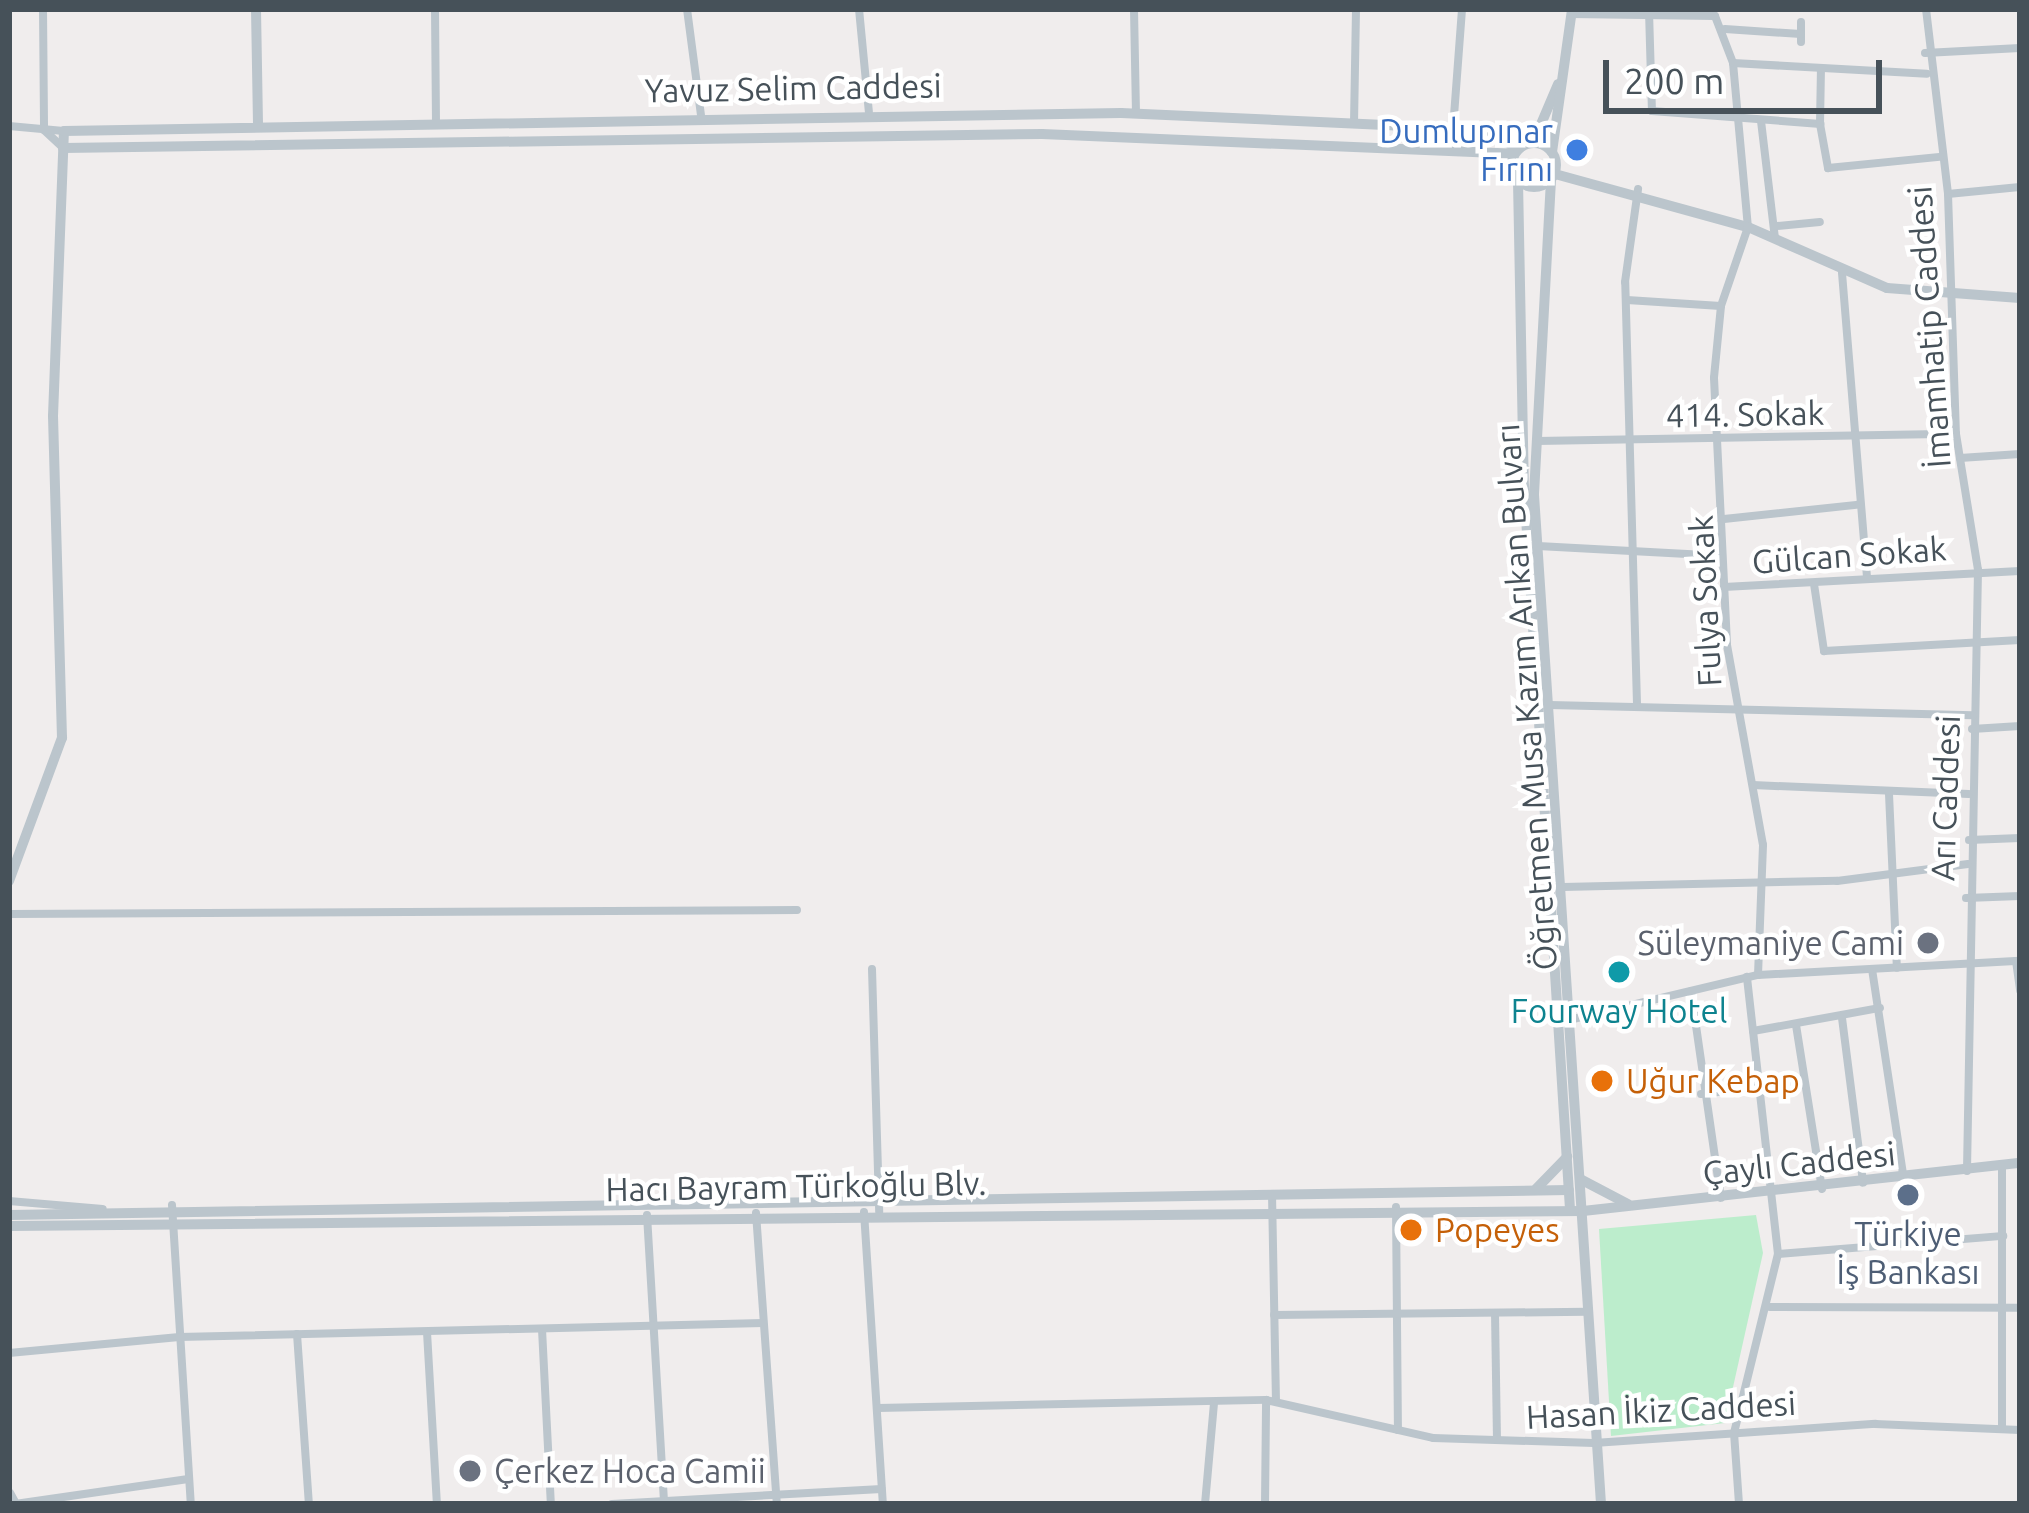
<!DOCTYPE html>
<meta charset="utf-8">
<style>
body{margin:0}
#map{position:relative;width:2029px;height:1513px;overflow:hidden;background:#f0eded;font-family:Ubuntu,sans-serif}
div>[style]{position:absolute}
.green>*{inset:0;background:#bcedcc}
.minor>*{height:8px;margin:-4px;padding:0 4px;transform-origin:4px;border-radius:4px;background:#bbc5cc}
.tertiary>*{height:10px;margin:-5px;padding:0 5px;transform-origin:5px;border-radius:5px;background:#bbc5cc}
.tertiary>.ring{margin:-5px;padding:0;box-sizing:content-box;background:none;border:10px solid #bbc5cc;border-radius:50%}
.dots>*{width:33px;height:33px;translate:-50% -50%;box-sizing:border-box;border:6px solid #fff;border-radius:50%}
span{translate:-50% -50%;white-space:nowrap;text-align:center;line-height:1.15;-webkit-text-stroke:9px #fff;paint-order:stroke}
.street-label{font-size:33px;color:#465159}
.shop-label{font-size:33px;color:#366cbe}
.right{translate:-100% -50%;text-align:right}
.worship-label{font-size:33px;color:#5b616d}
.left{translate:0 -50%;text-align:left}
.culture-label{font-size:33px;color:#0d838f}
.food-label{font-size:33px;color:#c56008}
.service-label{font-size:33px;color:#4e5e75}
.frame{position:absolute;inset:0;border:12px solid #465159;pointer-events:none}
.scale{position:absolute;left:1603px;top:60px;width:279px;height:54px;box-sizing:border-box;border:6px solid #465159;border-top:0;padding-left:15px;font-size:36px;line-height:42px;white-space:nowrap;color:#465159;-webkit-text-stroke:9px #fff;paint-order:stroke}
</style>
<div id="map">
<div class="green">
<i style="clip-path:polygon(1756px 1215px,1763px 1253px,1725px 1423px,1611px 1436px,1599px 1229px)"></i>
</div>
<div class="minor">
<i style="left:43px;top:9px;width:121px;rotate:89.5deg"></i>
<i style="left:44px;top:130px;width:25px;rotate:43deg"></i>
<i style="left:435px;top:9px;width:113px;rotate:89.5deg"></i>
<i style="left:687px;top:9px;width:107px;rotate:82.5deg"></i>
<i style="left:859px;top:9px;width:103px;rotate:84.5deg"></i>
<i style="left:1134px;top:9px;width:104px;rotate:88.9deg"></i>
<i style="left:1926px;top:9px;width:186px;rotate:83.2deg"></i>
<i style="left:1948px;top:194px;width:240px;rotate:88.1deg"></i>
<i style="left:1956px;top:434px;width:138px;rotate:80.8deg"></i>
<i style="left:1978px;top:570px;width:601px;rotate:91.05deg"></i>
<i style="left:1649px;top:11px;width:100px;rotate:88.3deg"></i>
<i style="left:1652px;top:111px;width:169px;rotate:4.4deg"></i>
<i style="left:1820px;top:124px;width:56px;rotate:-89deg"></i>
<i style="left:1571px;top:14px;width:144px;rotate:0.8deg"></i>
<i style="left:1715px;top:16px;width:50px;rotate:69deg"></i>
<i style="left:1733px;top:63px;width:165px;rotate:84.8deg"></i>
<i style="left:1748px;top:227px;width:83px;rotate:108.9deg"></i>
<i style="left:1721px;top:306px;width:72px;rotate:95.6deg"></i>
<i style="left:1714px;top:378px;width:267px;rotate:87.2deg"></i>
<i style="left:1727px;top:645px;width:203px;rotate:79.8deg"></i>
<i style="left:1763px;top:845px;width:130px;rotate:92.2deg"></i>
<i style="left:1801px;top:22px;width:20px;rotate:90deg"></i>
<i style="left:1725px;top:29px;width:76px;rotate:3.8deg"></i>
<i style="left:1925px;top:53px;width:95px;rotate:-3deg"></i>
<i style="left:1733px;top:63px;width:194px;rotate:3.2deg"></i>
<i style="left:1761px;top:121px;width:118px;rotate:83.2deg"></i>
<i style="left:1354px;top:124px;width:115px;rotate:-89deg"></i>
<i style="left:1820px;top:124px;width:45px;rotate:79.7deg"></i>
<i style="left:1828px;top:168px;width:112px;rotate:-5.7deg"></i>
<i style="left:9px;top:126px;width:55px;rotate:5.2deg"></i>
<i style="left:1453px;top:129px;width:120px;rotate:-85.7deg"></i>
<i style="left:1948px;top:194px;width:72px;rotate:-5.6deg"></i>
<i style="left:1777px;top:226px;width:43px;rotate:-5.3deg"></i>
<i style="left:1842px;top:273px;width:305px;rotate:85.3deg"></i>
<i style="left:1627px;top:300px;width:94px;rotate:3.7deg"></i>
<i style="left:1537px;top:441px;width:419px;rotate:-1deg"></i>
<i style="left:1960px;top:458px;width:60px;rotate:-3.8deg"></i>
<i style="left:1724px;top:519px;width:133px;rotate:-6.1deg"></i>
<i style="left:1538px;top:546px;width:182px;rotate:3.1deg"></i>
<i style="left:1814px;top:584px;width:68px;rotate:81.5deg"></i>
<i style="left:1824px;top:651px;width:196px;rotate:-3.2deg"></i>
<i style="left:1724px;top:587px;width:296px;rotate:-3.1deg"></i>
<i style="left:1637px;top:704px;width:422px;rotate:-91.6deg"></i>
<i style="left:1625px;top:282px;width:94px;rotate:-82deg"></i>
<i style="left:1550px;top:705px;width:423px;rotate:1.4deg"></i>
<i style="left:1972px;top:729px;width:48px;rotate:-3.6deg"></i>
<i style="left:1753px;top:785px;width:216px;rotate:2.4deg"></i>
<i style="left:1889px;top:794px;width:174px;rotate:87.4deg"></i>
<i style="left:1969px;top:840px;width:51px;rotate:-2.2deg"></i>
<i style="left:1563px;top:887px;width:274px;rotate:-1.3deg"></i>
<i style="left:1837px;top:881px;width:132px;rotate:-7.4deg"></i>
<i style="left:1966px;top:898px;width:54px;rotate:-2.1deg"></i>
<i style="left:9px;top:914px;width:788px;rotate:-0.29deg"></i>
<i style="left:2016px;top:961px;width:30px;rotate:82deg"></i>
<i style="left:872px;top:969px;width:243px;rotate:88.3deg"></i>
<i style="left:1872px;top:969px;width:208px;rotate:81.4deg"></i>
<i style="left:1691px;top:991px;width:209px;rotate:81.8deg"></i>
<i style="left:1842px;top:1018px;width:166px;rotate:82.7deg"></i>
<i style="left:1573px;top:1019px;width:190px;rotate:-13.4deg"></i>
<i style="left:1758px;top:975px;width:262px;rotate:-3.1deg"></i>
<i style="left:1796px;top:1025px;width:166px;rotate:81deg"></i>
<i style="left:1753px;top:1031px;width:129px;rotate:-10.3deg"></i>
<i style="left:1701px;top:1094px;width:61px;rotate:-6.5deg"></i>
<i style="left:1272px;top:1194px;width:207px;rotate:88.9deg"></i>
<i style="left:9px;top:1201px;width:94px;rotate:4.9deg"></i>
<i style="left:172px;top:1205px;width:300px;rotate:86.4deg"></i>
<i style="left:1396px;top:1207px;width:223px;rotate:89.5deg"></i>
<i style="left:864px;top:1212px;width:293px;rotate:86.3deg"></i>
<i style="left:756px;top:1213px;width:292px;rotate:85.9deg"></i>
<i style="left:647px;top:1215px;width:289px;rotate:86.6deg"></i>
<i style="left:1778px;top:1254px;width:226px;rotate:-4.6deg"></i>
<i style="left:1770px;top:1307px;width:250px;rotate:0.2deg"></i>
<i style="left:1495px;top:1313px;width:127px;rotate:89.1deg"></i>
<i style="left:1274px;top:1315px;width:312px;rotate:-0.6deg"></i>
<i style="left:542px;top:1329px;width:175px;rotate:87.1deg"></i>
<i style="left:427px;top:1332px;width:172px;rotate:86.7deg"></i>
<i style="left:297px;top:1334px;width:170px;rotate:86deg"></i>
<i style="left:9px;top:1353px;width:171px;rotate:-5.4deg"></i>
<i style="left:179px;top:1337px;width:584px;rotate:-1.37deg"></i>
<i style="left:878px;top:1408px;width:388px;rotate:-1.2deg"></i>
<i style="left:1266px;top:1400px;width:171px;rotate:12.8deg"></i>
<i style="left:1433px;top:1438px;width:161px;rotate:1.8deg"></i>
<i style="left:1594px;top:1443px;width:282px;rotate:-3.9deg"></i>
<i style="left:1875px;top:1424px;width:145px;rotate:2.4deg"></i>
<i style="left:2002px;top:1428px;width:264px;rotate:-90deg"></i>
<i style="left:15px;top:1504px;width:175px;rotate:-8.2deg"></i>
<i style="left:612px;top:1504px;width:270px;rotate:-3.2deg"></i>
<i style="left:1205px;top:1504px;width:101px;rotate:-84.9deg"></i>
<i style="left:1265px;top:1504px;width:104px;rotate:-89.4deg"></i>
<i style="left:1739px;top:1504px;width:71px;rotate:-94deg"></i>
<i style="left:1734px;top:1433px;width:184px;rotate:-76.2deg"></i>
<i style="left:1778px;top:1254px;width:279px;rotate:-96.4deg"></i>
</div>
<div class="tertiary">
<i style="left:256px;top:9px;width:117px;rotate:89deg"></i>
<i class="ring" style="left:1512px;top:143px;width:34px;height:34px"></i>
<i style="left:1533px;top:143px;width:64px;rotate:-67deg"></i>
<i style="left:63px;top:148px;width:979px;rotate:-0.82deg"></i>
<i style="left:1042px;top:134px;width:473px;rotate:2.4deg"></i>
<i style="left:1552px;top:152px;width:144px;rotate:-82deg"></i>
<i style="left:1555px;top:174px;width:200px;rotate:15.4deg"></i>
<i style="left:1748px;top:227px;width:152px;rotate:23.7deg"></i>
<i style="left:1887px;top:288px;width:133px;rotate:4.3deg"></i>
<i style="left:1551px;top:180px;width:315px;rotate:93.1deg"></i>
<i style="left:1534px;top:495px;width:1011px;rotate:86.2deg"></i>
<i style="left:1518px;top:181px;width:305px;rotate:88.9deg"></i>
<i style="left:1524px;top:486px;width:725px;rotate:86.36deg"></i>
<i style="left:9px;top:881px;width:153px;rotate:-69.7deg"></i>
<i style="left:62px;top:738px;width:322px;rotate:-91.6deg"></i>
<i style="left:53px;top:416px;width:285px;rotate:-87.8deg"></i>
<i style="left:64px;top:131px;width:1057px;rotate:-0.98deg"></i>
<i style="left:1121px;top:113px;width:346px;rotate:2.6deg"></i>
<i style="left:1467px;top:129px;width:56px;rotate:19.7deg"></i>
<i style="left:1582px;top:1180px;width:52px;rotate:27.6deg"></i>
<i style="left:1536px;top:1189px;width:45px;rotate:-45.9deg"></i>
<i style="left:9px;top:1215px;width:1560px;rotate:-0.92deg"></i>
<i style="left:9px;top:1226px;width:1574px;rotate:-0.55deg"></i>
<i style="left:1583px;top:1211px;width:440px;rotate:-6.3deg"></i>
<i style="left:9px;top:1493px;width:13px;rotate:61deg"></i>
</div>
<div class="dots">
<i style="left:1577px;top:150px;background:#3f7fe0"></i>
<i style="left:1928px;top:943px;background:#6b7280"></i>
<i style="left:1619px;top:972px;background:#0f9aa8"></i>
<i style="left:1602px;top:1081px;background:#e8710a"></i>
<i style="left:1908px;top:1195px;background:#5c6f8a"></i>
<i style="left:1411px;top:1230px;background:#e8710a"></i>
<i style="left:470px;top:1471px;background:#6b7280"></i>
</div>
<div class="street-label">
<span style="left:793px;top:88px;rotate:-1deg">Yavuz Selim Caddesi</span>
<span style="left:1929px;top:327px;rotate:-94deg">İmamhatip Caddesi</span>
<span style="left:1745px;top:414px;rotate:-1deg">414. Sokak</span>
<span style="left:1849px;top:555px;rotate:-4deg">Gülcan Sokak</span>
<span style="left:1705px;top:601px;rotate:-93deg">Fulya Sokak</span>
<span style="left:1526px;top:697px;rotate:-94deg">Öğretmen Musa Kazım Arıkan Bulvarı</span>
<span style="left:1945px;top:798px;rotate:-88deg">Arı Caddesi</span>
<span style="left:1799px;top:1163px;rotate:-6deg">Çaylı Caddesi</span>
<span style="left:796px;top:1186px;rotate:-1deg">Hacı Bayram Türkoğlu Blv.</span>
<span style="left:1661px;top:1410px;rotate:-3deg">Hasan İkiz Caddesi</span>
</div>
<div class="shop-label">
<span class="right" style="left:1553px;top:150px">Dumlupınar<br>Fırını</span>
</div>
<div class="worship-label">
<span class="right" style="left:1904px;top:943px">Süleymaniye Cami</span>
<span class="left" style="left:494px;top:1471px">Çerkez Hoca Camii</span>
</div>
<div class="culture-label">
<span style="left:1619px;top:1011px">Fourway Hotel</span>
</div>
<div class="food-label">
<span class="left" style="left:1626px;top:1081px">Uğur Kebap</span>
<span class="left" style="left:1435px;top:1230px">Popeyes</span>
</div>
<div class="service-label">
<span style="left:1908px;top:1253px">Türkiye<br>İş Bankası</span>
</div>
<div class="frame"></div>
<div class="scale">200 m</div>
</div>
